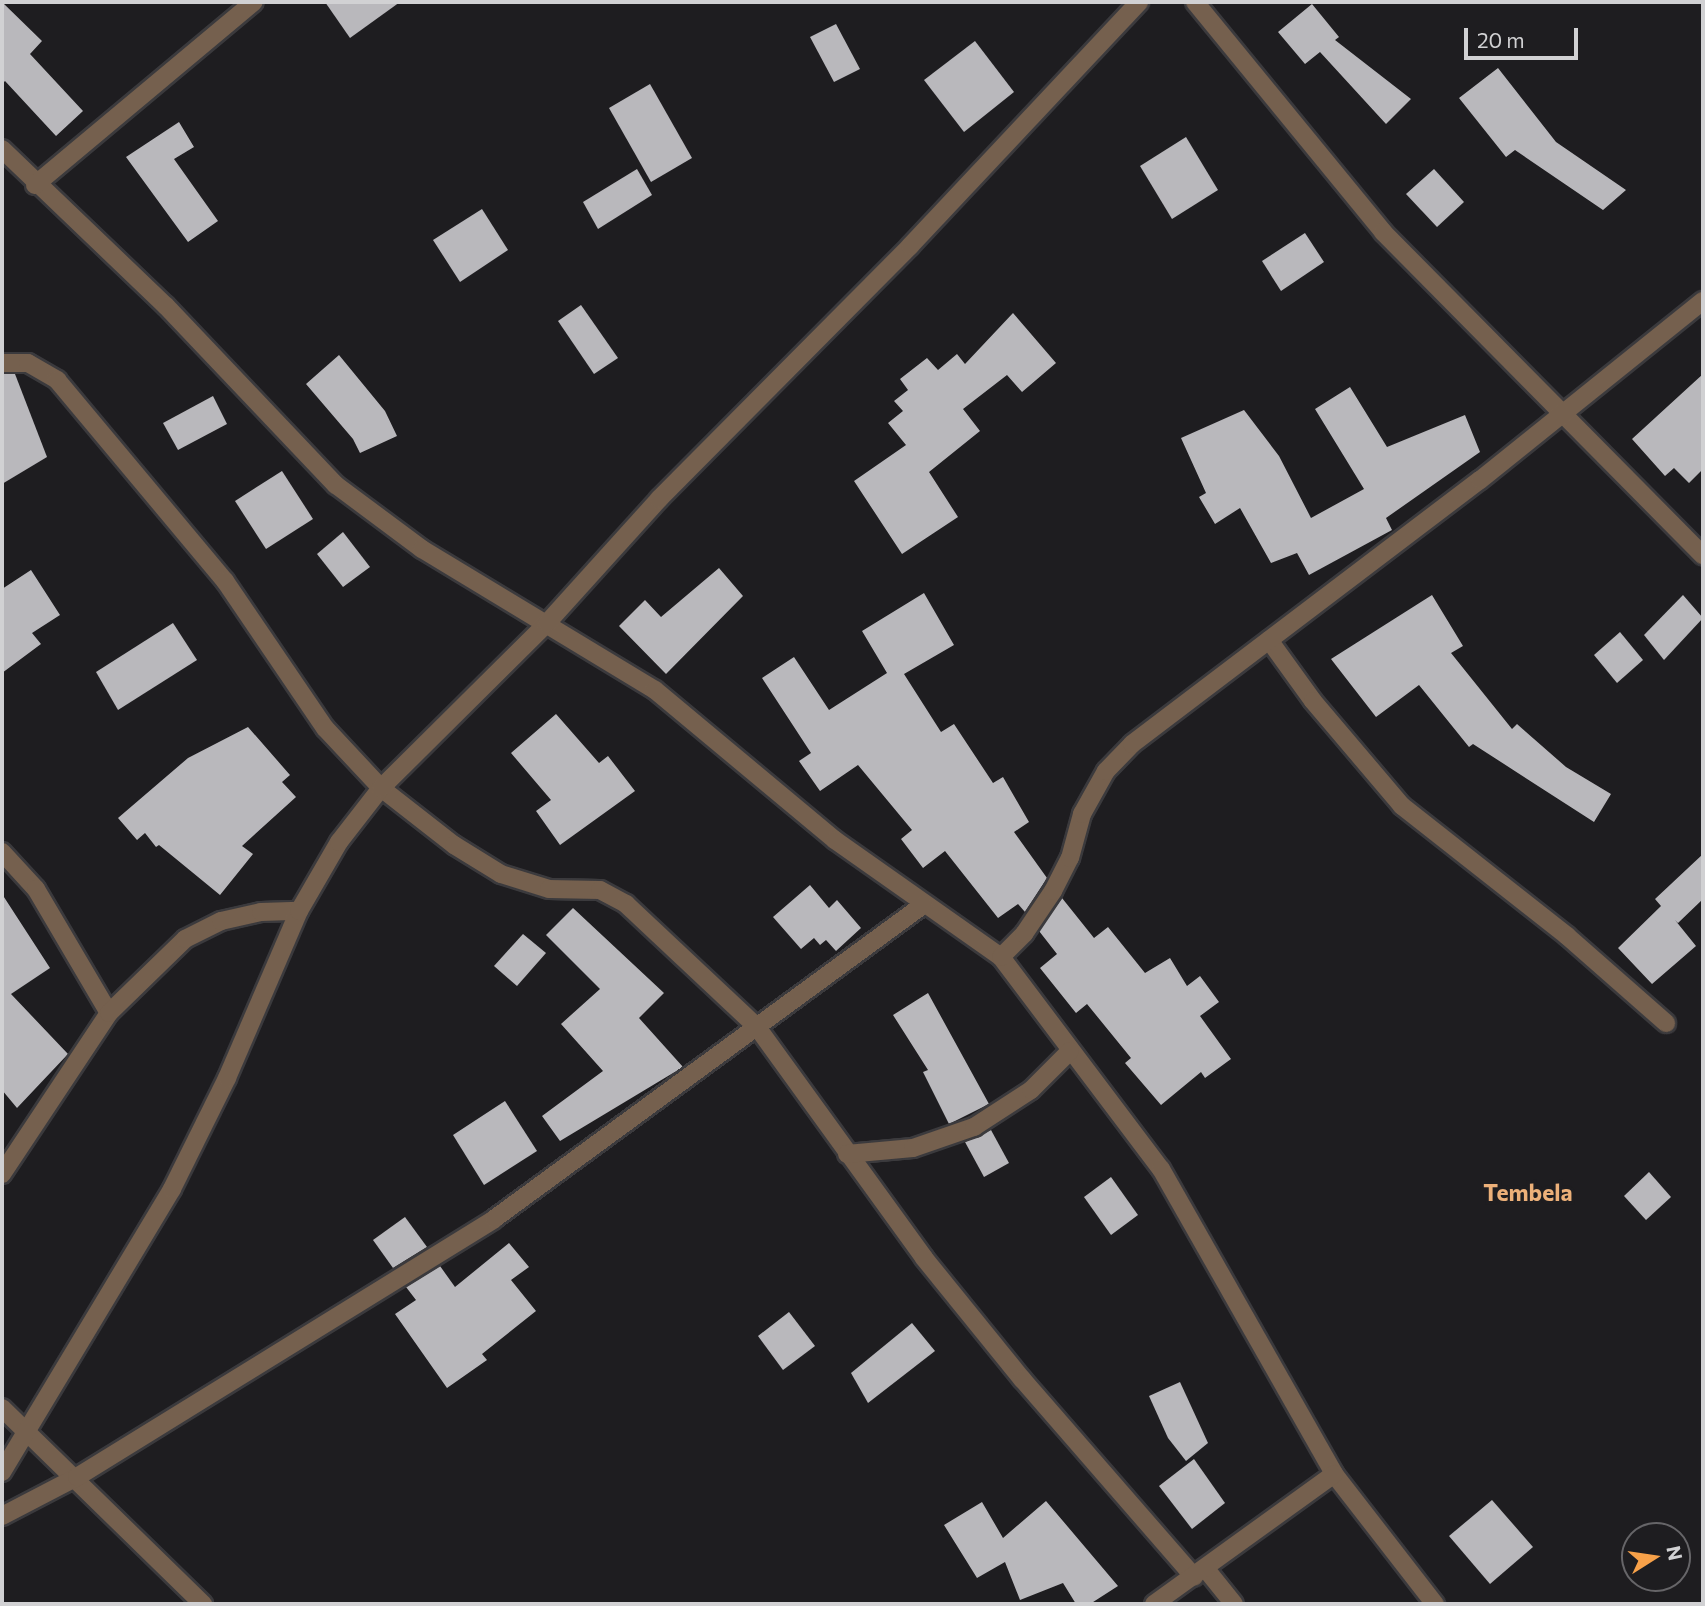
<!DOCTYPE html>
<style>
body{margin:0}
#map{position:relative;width:1705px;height:1606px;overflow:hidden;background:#1e1d20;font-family:Commissioner,sans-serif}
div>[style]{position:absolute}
.building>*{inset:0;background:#b9b8bc}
.roads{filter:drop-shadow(2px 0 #3b3a3d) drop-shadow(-2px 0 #3b3a3d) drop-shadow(0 2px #3b3a3d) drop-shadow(0 -2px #3b3a3d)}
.minor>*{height:18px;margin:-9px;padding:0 9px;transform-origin:9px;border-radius:9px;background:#75604e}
span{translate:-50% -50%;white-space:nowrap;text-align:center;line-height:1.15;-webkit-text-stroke:7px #1e1d20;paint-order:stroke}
.quarter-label{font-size:23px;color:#ecb079;font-weight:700}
.frame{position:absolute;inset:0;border:4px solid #d1d1d3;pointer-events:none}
.north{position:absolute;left:1621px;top:1522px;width:70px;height:70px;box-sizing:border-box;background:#1e1d20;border:2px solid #666568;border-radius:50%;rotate:78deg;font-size:19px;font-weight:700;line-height:28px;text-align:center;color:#d1d1d3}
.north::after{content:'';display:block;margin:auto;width:24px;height:32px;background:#f7a149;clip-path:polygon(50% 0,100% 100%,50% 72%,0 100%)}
.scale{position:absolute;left:1464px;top:28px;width:114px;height:32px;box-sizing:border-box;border:4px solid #d1d1d3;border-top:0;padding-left:9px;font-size:21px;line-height:24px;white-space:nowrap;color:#d1d1d3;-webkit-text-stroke:5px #1e1d20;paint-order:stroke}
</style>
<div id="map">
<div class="building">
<i style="clip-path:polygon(2px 2px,42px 41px,30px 54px,83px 111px,56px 136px,5px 81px,2px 84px)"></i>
<i style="clip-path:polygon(325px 2px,400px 2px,350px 38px)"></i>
<i style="clip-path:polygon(1312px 4px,1339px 37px,1335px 40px,1411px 99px,1386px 124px,1320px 52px,1305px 64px,1278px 32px)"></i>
<i style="clip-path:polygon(836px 24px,860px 69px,834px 82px,810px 37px)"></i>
<i style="clip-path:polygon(975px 41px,1014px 92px,964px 132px,924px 80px)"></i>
<i style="clip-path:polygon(1498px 68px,1556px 142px,1626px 190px,1603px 210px,1515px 150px,1506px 157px,1459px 98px)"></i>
<i style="clip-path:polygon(650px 84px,692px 158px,651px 182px,609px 108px)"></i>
<i style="clip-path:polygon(179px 122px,194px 147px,174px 159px,218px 221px,188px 242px,126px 157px)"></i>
<i style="clip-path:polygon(1186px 137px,1218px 190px,1172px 219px,1140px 166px)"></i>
<i style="clip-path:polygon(637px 169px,652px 195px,598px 229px,583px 202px)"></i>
<i style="clip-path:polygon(1434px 169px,1464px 202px,1437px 227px,1406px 194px)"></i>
<i style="clip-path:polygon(482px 209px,508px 250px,460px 282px,433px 240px)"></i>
<i style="clip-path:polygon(1305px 233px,1324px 262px,1281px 291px,1262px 261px)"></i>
<i style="clip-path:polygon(581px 305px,618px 358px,594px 374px,558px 321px)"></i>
<i style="clip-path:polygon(1013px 313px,1056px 363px,1022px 392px,1007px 375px,963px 409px,980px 431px,929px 472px,958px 517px,902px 554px,854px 481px,906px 445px,888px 423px,903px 411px,894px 401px,908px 390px,900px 379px,927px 358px,938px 370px,957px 354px,965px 364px)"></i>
<i style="clip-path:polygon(339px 355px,385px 411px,397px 436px,360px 453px,353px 439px,306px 384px)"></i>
<i style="clip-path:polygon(2px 374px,15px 374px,47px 457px,2px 484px)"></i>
<i style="clip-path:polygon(1703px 374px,1703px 469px,1689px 483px,1674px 468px,1665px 476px,1632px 439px)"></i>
<i style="clip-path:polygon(1350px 387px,1387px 447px,1465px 415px,1480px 452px,1386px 518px,1392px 530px,1309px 575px,1297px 553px,1271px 563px,1240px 508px,1215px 524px,1199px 497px,1206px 493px,1181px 438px,1244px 410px,1279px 456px,1311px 518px,1364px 489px,1315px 409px)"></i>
<i style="clip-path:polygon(213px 396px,227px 424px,178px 450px,163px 423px)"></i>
<i style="clip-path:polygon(282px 471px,313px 519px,266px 549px,235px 501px)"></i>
<i style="clip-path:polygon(343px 532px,370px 567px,343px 587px,317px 554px)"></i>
<i style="clip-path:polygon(719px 568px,743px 596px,666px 674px,619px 626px,645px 600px,661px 617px)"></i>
<i style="clip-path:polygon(31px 570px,60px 615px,32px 633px,41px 644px,2px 673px,2px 589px)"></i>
<i style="clip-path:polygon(924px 593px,954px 645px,904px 674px,941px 732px,954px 724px,993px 783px,1003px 777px,1029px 822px,1014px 832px,1047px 878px,1025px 912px,1018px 904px,998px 918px,945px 851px,923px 868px,901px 839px,912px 830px,858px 765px,820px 791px,799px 761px,811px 753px,762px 678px,794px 657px,829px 710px,887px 673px,862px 631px)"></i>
<i style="clip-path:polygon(1432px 595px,1463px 646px,1451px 653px,1512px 729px,1517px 724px,1566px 767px,1611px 794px,1594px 822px,1473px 744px,1469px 747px,1419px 685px,1376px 717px,1331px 659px)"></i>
<i style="clip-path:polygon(1683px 595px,1703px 618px,1664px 660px,1644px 635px)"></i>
<i style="clip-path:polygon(173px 623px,197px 660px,118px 710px,96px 672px)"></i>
<i style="clip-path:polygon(1620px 632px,1643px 660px,1617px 683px,1594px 655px)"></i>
<i style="clip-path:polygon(556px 714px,599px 763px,608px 756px,635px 791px,560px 845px,536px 811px,551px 800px,511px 753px)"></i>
<i style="clip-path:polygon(248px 727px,290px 775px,282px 782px,296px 797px,242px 846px,253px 854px,220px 895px,159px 845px,156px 847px,145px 833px,137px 840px,118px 818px,188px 758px)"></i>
<i style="clip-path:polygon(1703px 854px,1703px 899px,1678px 923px,1675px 920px,1696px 946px,1652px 984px,1618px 948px,1661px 906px,1655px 899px)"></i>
<i style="clip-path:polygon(810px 885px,829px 908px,837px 900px,861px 928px,836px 951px,826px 940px,820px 945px,814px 938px,801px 949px,773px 917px)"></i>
<i style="clip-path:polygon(2px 894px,50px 968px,11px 994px,68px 1054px,17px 1108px,2px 1090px)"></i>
<i style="clip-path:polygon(1062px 898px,1094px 938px,1108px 927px,1145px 973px,1170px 958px,1187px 986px,1200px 976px,1219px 1002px,1200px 1016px,1231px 1059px,1205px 1078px,1201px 1072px,1161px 1105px,1125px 1063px,1131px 1058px,1087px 1004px,1076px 1013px,1040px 968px,1057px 954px,1039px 931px)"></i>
<i style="clip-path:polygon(573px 908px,664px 993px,639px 1018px,683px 1067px,560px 1141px,542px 1116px,603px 1071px,561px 1024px,600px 989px,546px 935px)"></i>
<i style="clip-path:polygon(523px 934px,546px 953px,517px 986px,494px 966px)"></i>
<i style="clip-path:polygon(928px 993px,989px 1104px,949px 1124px,923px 1072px,928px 1070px,893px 1015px)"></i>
<i style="clip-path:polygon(505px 1101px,537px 1151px,484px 1185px,453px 1135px)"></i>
<i style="clip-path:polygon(991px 1130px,1009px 1163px,984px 1177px,965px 1142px)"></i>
<i style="clip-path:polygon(1649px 1172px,1671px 1197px,1646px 1220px,1624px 1196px)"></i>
<i style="clip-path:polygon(1111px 1177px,1138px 1215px,1111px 1235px,1084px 1197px)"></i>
<i style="clip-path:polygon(405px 1217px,427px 1247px,393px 1268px,373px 1240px)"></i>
<i style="clip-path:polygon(509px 1243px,529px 1267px,511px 1280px,536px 1311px,482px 1354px,487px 1360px,447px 1388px,395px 1314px,416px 1300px,406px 1287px,440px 1266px,455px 1287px)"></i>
<i style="clip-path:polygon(789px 1312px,815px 1346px,783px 1370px,758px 1336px)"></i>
<i style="clip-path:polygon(912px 1323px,935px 1351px,868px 1403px,851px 1373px)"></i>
<i style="clip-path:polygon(1180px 1382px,1208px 1443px,1186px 1461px,1168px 1438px,1149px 1396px)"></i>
<i style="clip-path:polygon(1194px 1459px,1225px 1503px,1192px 1529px,1159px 1486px)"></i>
<i style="clip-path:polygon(1492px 1500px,1533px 1547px,1490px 1584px,1449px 1536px)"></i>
<i style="clip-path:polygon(1046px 1501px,1118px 1586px,1090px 1604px,1076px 1604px,1063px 1583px,1020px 1600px,1005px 1562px,977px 1578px,944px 1525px,982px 1502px,1003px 1538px)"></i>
</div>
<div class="roads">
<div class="minor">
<i style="left:1195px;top:2px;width:297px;rotate:50.7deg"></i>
<i style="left:1383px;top:232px;width:455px;rotate:45.3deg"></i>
<i style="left:2px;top:149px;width:227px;rotate:43.8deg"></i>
<i style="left:166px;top:306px;width:247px;rotate:46.5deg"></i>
<i style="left:336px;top:485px;width:107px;rotate:36.7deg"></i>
<i style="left:422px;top:549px;width:272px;rotate:31.2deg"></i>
<i style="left:655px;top:690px;width:234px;rotate:39.8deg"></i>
<i style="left:835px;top:840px;width:203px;rotate:35.2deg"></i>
<i style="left:1001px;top:957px;width:266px;rotate:53deg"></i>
<i style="left:1161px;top:1169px;width:351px;rotate:60.4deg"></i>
<i style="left:1334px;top:1474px;width:165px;rotate:52.2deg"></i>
<i style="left:35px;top:185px;width:285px;rotate:-39.9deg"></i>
<i style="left:2px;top:363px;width:26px"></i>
<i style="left:28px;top:363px;width:34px;rotate:30deg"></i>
<i style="left:57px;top:380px;width:262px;rotate:50.1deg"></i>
<i style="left:225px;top:581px;width:178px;rotate:55.8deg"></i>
<i style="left:325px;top:728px;width:82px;rotate:47deg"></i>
<i style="left:381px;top:788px;width:93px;rotate:38deg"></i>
<i style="left:454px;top:845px;width:55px;rotate:31.7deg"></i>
<i style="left:501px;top:874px;width:50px;rotate:17.4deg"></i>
<i style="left:549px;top:889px;width:51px;rotate:1.1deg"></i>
<i style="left:600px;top:890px;width:30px;rotate:28deg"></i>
<i style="left:626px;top:904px;width:180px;rotate:43.2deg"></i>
<i style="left:757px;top:1027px;width:285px;rotate:54.1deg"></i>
<i style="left:924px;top:1258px;width:156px;rotate:51deg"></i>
<i style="left:1022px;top:1379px;width:262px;rotate:49deg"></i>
<i style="left:1269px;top:640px;width:75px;rotate:54.2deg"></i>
<i style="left:1313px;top:701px;width:138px;rotate:49.7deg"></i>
<i style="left:1402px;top:806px;width:210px;rotate:38.2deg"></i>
<i style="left:1567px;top:936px;width:132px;rotate:41.3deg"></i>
<i style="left:2px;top:852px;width:50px;rotate:47.4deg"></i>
<i style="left:36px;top:889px;width:144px;rotate:59.5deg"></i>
<i style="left:1001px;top:957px;width:33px;rotate:-45deg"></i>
<i style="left:1024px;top:934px;width:52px;rotate:-56deg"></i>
<i style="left:1053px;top:891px;width:37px;rotate:-63deg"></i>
<i style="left:1070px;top:858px;width:46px;rotate:-74.7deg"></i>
<i style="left:1082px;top:814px;width:49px;rotate:-60.8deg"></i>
<i style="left:1106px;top:771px;width:37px;rotate:-46deg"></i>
<i style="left:1132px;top:744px;width:437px;rotate:-37.2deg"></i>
<i style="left:1480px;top:480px;width:286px;rotate:-38.8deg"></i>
<i style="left:847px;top:1154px;width:66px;rotate:-5.2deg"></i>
<i style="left:913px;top:1148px;width:65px;rotate:-19deg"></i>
<i style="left:974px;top:1127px;width:68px;rotate:-33deg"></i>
<i style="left:1031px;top:1090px;width:55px;rotate:-45deg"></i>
<i style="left:2px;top:1174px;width:193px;rotate:-56.4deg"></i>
<i style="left:109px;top:1013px;width:106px;rotate:-44.2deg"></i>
<i style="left:185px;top:939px;width:40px;rotate:-26.6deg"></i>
<i style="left:221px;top:921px;width:41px;rotate:-12.7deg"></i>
<i style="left:261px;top:912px;width:38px;rotate:-2deg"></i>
<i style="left:2px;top:1408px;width:281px;rotate:44.3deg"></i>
<i style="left:2px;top:1472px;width:330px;rotate:-59deg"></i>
<i style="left:172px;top:1189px;width:124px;rotate:-63.6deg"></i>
<i style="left:227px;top:1078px;width:182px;rotate:-66.7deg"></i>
<i style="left:299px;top:911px;width:80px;rotate:-59.9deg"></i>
<i style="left:339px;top:842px;width:68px;rotate:-52.1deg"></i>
<i style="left:381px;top:788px;width:234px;rotate:-44.8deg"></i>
<i style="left:547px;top:623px;width:167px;rotate:-47.9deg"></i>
<i style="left:659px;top:499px;width:356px;rotate:-45.2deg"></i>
<i style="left:910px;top:246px;width:335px;rotate:-46.8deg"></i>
<i style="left:2px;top:1516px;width:85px;rotate:-27.5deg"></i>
<i style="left:77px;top:1477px;width:490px;rotate:-31.7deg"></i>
<i style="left:494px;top:1219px;width:532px;rotate:-36.2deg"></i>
<i style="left:1205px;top:1568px;width:46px;rotate:51.1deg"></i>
<i style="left:1154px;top:1604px;width:222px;rotate:-35.8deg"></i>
</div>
</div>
<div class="quarter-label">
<span style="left:1528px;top:1192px">Tembela</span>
</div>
<div class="frame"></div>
<div class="north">N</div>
<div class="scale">20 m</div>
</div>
